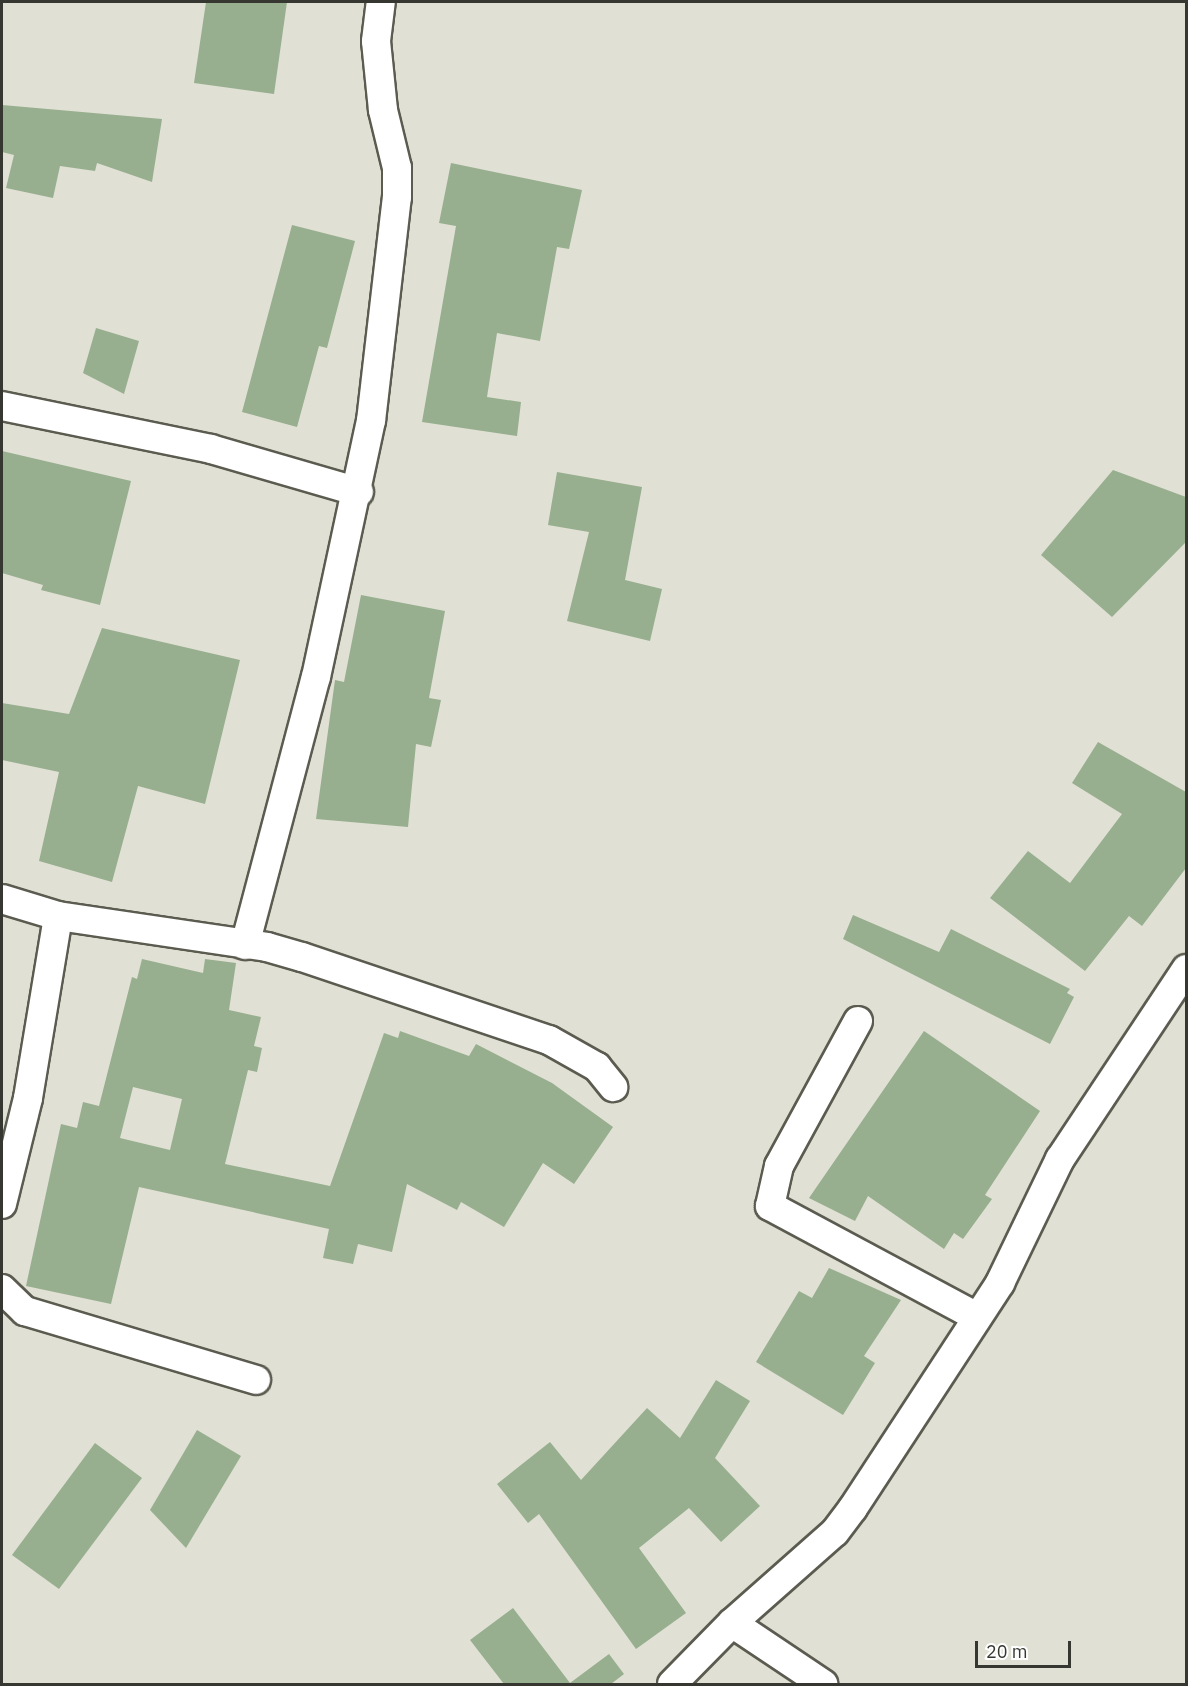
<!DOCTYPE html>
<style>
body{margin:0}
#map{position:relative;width:1188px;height:1686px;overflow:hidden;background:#e0e0d4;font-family:"IBM Plex Sans",sans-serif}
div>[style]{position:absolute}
.building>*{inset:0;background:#97af8e}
.roads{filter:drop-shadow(2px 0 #5b5b50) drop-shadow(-2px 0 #5b5b50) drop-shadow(0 2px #5b5b50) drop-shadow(0 -2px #5b5b50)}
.minor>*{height:28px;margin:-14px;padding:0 14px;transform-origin:14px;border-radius:14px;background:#fff}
span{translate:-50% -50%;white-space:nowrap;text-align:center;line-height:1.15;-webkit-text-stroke:4.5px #fff;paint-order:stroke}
.frame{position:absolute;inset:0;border:3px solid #373732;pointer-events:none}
.scale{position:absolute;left:975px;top:1641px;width:96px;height:27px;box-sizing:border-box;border:3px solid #373732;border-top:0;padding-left:8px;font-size:18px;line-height:21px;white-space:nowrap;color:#373732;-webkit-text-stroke:4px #fff;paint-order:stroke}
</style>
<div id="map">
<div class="building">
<i style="clip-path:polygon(206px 2px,287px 2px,274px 94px,194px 83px)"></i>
<i style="clip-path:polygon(2px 105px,162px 119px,152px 182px,97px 163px,95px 171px,60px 166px,53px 198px,6px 188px,14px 155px,2px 152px)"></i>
<i style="clip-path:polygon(451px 163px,582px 190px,569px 249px,557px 247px,540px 341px,497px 333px,487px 397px,521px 402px,517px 436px,422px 422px,456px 226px,439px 223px)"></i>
<i style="clip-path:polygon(292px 225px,355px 241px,327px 348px,319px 346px,297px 427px,242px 412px)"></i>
<i style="clip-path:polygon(96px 328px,139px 341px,124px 394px,83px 373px)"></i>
<i style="clip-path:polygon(2px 451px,131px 481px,100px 605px,41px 590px,43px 585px,2px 573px)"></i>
<i style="clip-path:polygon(1113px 470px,1186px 497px,1186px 542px,1112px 617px,1041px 555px)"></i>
<i style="clip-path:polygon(557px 472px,642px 487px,625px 580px,662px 589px,650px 641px,567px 621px,589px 532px,548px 525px)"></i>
<i style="clip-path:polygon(361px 595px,445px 611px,429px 698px,441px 700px,431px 747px,416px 744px,408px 827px,316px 819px,335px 680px,344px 682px)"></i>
<i style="clip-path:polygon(102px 628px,240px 660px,205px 804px,138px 786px,112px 882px,39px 861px,59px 772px,2px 760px,2px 703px,69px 714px)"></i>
<i style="clip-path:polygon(1098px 742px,1186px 792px,1186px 868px,1142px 926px,1129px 916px,1085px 971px,990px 898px,1028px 851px,1070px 883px,1122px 814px,1072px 783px)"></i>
<i style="clip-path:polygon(853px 915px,939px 952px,951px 929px,1070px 989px,1067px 993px,1074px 997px,1050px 1044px,843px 939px)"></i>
<i style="clip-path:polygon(evenodd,142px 959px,203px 973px,205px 959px,236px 963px,229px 1010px,261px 1017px,254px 1046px,262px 1048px,257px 1072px,248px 1070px,225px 1164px,330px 1186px,384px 1033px,398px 1038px,400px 1031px,469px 1056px,476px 1044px,552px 1083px,613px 1127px,574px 1184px,543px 1163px,504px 1227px,461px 1202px,457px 1210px,407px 1184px,392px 1252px,358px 1244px,353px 1264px,323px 1258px,329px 1229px,139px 1187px,111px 1304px,26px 1286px,61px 1124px,77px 1128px,83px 1102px,99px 1106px,132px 977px,137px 979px,142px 959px,133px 1087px,182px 1099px,170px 1150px,120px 1138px,133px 1087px)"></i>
<i style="clip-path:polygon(924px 1031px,1040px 1111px,985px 1195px,992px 1199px,963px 1239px,954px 1233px,944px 1249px,868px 1196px,855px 1221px,809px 1198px)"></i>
<i style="clip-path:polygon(829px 1268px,901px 1300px,864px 1356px,875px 1363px,843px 1415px,756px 1362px,799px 1291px,812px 1298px)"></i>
<i style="clip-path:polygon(716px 1380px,750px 1401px,715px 1458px,760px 1506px,721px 1542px,689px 1508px,639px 1548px,686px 1613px,636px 1649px,539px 1514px,528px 1523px,497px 1484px,550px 1442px,581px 1480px,647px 1408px,680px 1438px)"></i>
<i style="clip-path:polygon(197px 1430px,241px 1456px,186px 1548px,150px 1510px)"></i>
<i style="clip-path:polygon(95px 1443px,142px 1478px,59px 1589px,12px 1555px)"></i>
<i style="clip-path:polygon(513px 1608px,570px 1683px,609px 1654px,624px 1674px,611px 1684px,504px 1684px,470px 1640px)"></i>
</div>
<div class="roads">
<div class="minor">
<i style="left:2px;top:406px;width:213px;rotate:11.6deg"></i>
<i style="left:211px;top:449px;width:154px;rotate:16.2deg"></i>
<i style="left:2px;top:899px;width:59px;rotate:16.9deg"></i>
<i style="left:58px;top:916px;width:211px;rotate:8.4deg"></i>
<i style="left:267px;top:947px;width:36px;rotate:16deg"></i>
<i style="left:302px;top:957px;width:261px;rotate:18.6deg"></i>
<i style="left:549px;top:1040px;width:55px;rotate:29.4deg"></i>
<i style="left:597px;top:1067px;width:26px;rotate:51deg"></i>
<i style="left:245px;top:945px;width:277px;rotate:-75.2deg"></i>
<i style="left:316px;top:677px;width:262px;rotate:-77.9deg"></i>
<i style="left:371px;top:421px;width:226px;rotate:-83.4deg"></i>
<i style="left:397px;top:197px;width:29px;rotate:-90deg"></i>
<i style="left:397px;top:168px;width:60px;rotate:-103.6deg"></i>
<i style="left:383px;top:110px;width:69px;rotate:-95.8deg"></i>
<i style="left:376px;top:41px;width:39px;rotate:-83deg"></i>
<i style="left:858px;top:1021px;width:165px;rotate:118.6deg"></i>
<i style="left:779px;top:1166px;width:41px;rotate:102.7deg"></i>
<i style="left:770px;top:1206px;width:235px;rotate:28.2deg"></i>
<i style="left:2px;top:1204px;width:109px;rotate:-76.2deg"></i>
<i style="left:28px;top:1098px;width:184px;rotate:-80.6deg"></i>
<i style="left:2px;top:1289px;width:32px;rotate:44deg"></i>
<i style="left:25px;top:1311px;width:241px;rotate:16.6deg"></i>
<i style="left:732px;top:1623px;width:110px;rotate:33.8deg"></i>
<i style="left:672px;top:1684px;width:86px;rotate:-45.5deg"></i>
<i style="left:732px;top:1623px;width:137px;rotate:-41.5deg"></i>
<i style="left:835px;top:1532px;width:30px;rotate:-53deg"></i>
<i style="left:853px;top:1508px;width:269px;rotate:-56.8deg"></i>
<i style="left:1000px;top:1283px;width:138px;rotate:-64.2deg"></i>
<i style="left:1060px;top:1159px;width:228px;rotate:-56.4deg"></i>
</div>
</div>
<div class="frame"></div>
<div class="scale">20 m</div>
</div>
